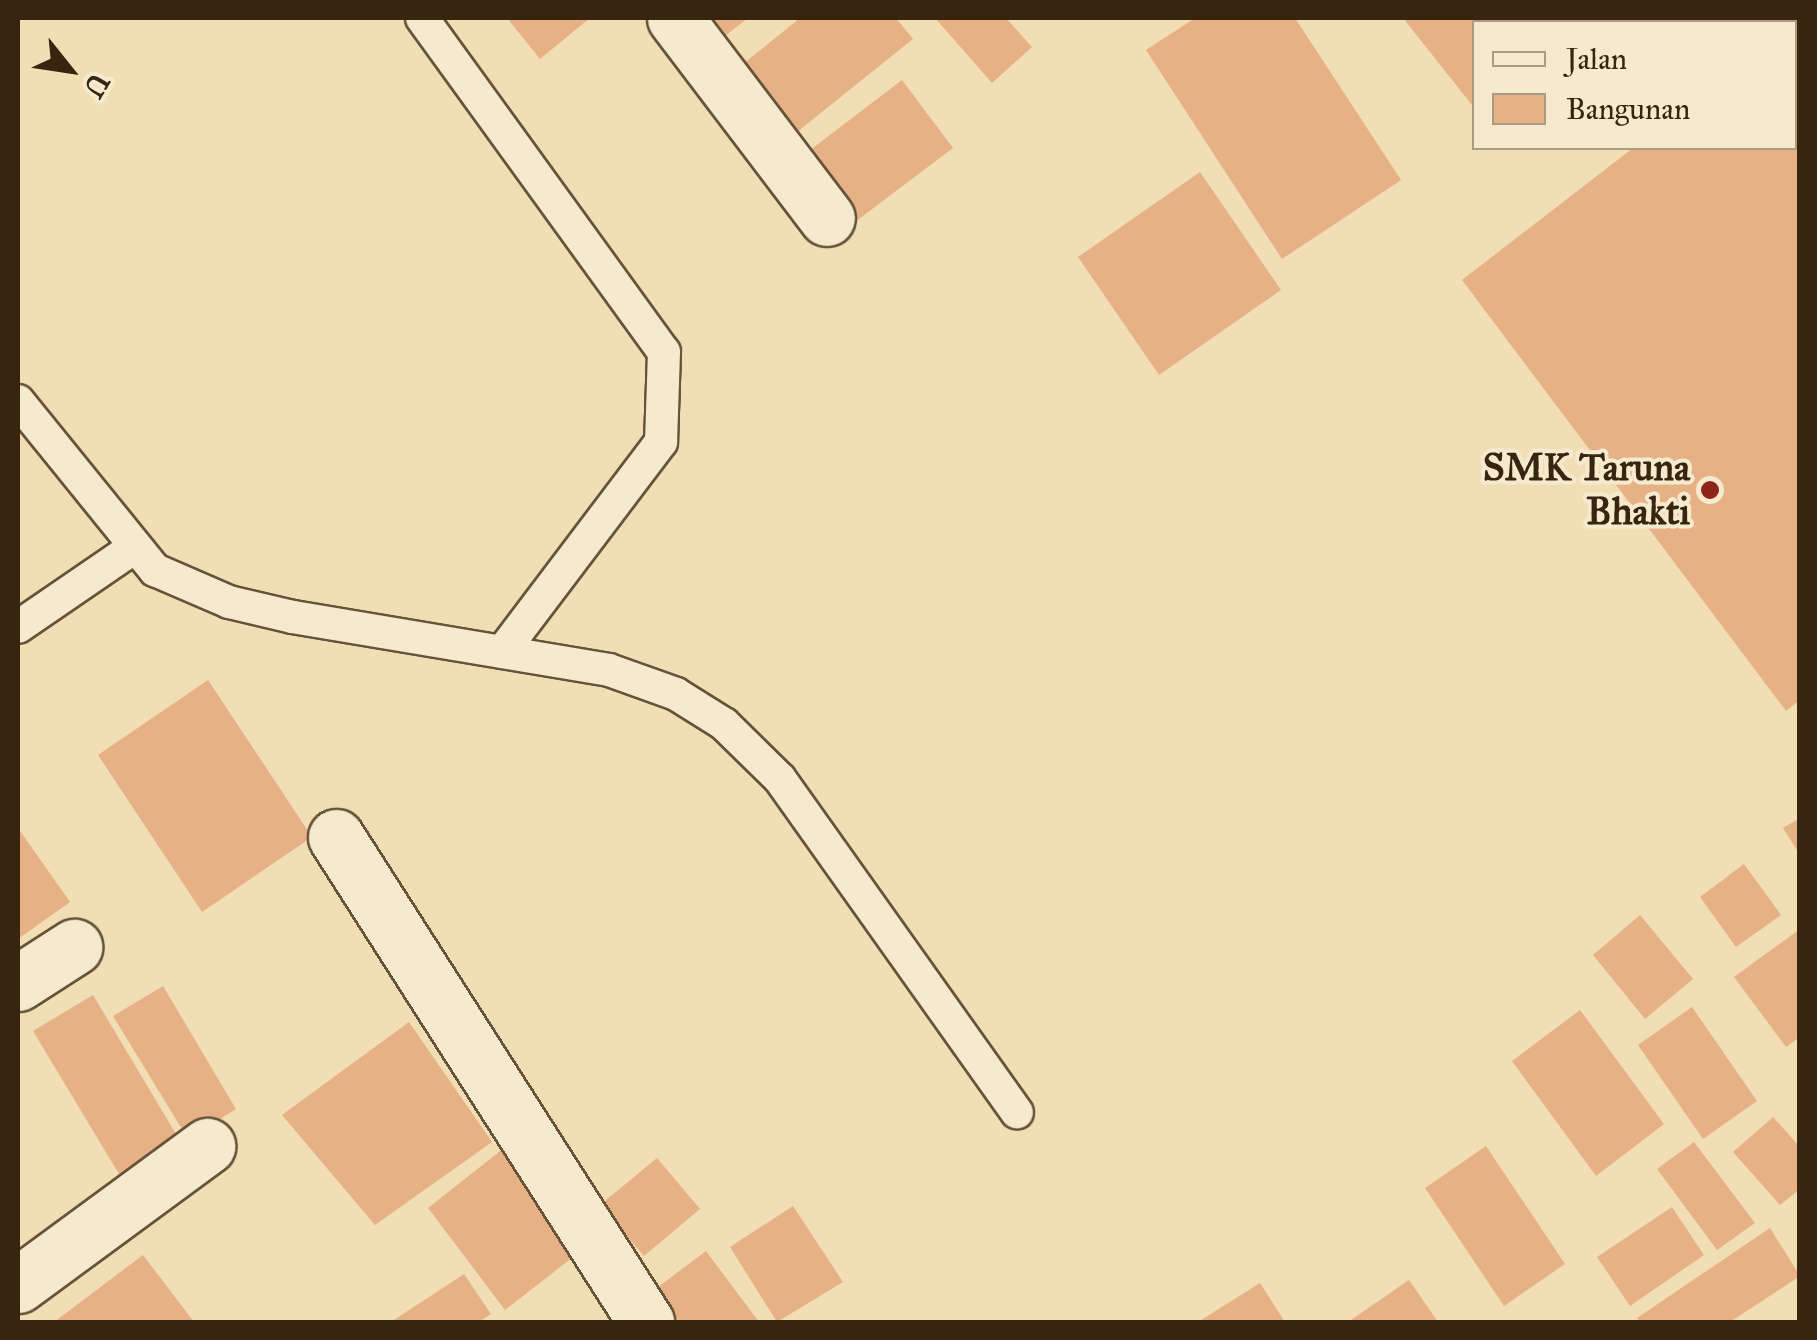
<!DOCTYPE html>
<style>
body{margin:0}
#map{position:relative;width:1817px;height:1340px;overflow:hidden;background:#f1deb4;font-family:"IM FELL Great Primer",serif}
div>[style]{position:absolute}
.building>*{inset:0;background:#e7b186}
.roads{filter:drop-shadow(2px 0 #665339) drop-shadow(-2px 0 #665339) drop-shadow(0 2px #665339) drop-shadow(0 -2px #665339)}
.lane>*{height:32px;margin:-16px;padding:0 16px;transform-origin:16px;border-radius:16px;background:#f6eace}
.street>*{height:55px;margin:-27.5px;padding:0 27.5px;transform-origin:27.5px;border-radius:27.5px;background:#f6eace}
.dots>*{width:28px;height:28px;translate:-50% -50%;box-sizing:border-box;border:5px solid #f6eace;border-radius:50%}
span{translate:-50% -50%;white-space:nowrap;text-align:center;line-height:1.15;-webkit-text-stroke:8px #f6eace;paint-order:stroke}
.poi-label{font-size:38px;color:#382510;font-weight:700}
.right{translate:-100% -50%;text-align:right}
.frame{position:absolute;inset:0;border:20px solid #382510;pointer-events:none}
.legend{position:absolute;left:1472px;top:20px;width:325px;height:130px;box-sizing:border-box;background:#f6eace;border:2px solid #aa9b82;margin:0;padding:12px 18px;list-style:none;font-size:30px;color:#382510}
.legend li{display:flex;align-items:center;gap:20px;height:50px}
.legend b{width:50px;border:2px solid #aa9b82}
.north{position:absolute;left:20px;top:20px;width:100px;height:100px;-webkit-text-stroke:8px #f6eace;paint-order:stroke;rotate:120deg;font-size:28px;font-weight:700;line-height:40px;text-align:center;color:#382510}
.north::after{content:'';display:block;margin:auto;width:35px;height:45px;background:#382510;clip-path:polygon(50% 0,100% 100%,50% 72%,0 100%)}
</style>
<div id="map">
<div class="building">
<i style="clip-path:polygon(507px 18px,590px 18px,540px 59px)"></i>
<i style="clip-path:polygon(696px 18px,748px 18px,716px 43px)"></i>
<i style="clip-path:polygon(800px 18px,896px 18px,913px 39px,797px 132px,743px 64px)"></i>
<i style="clip-path:polygon(935px 18px,1006px 18px,1032px 47px,992px 83px)"></i>
<i style="clip-path:polygon(1195px 18px,1295px 18px,1401px 180px,1282px 259px,1146px 50px)"></i>
<i style="clip-path:polygon(1403px 18px,1540px 18px,1544px 22px,1474px 22px,1472px 105px)"></i>
<i style="clip-path:polygon(1586px 18px,1671px 18px,1675px 22px,1580px 22px)"></i>
<i style="clip-path:polygon(1800px 18px,1800px 700px,1786px 711px,1462px 280px,1633px 148px,1794px 148px)"></i>
<i style="clip-path:polygon(902px 80px,953px 148px,851px 225px,801px 157px)"></i>
<i style="clip-path:polygon(1200px 172px,1281px 290px,1159px 375px,1078px 257px)"></i>
<i style="clip-path:polygon(208px 680px,312px 837px,202px 912px,98px 755px)"></i>
<i style="clip-path:polygon(1800px 818px,1800px 855px,1783px 828px)"></i>
<i style="clip-path:polygon(18px 828px,70px 902px,18px 939px)"></i>
<i style="clip-path:polygon(1744px 864px,1781px 915px,1736px 947px,1700px 897px)"></i>
<i style="clip-path:polygon(1640px 915px,1693px 979px,1645px 1019px,1593px 955px)"></i>
<i style="clip-path:polygon(1800px 929px,1800px 1037px,1786px 1047px,1734px 977px)"></i>
<i style="clip-path:polygon(163px 986px,236px 1109px,188px 1139px,113px 1016px)"></i>
<i style="clip-path:polygon(93px 995px,182px 1144px,122px 1179px,33px 1031px)"></i>
<i style="clip-path:polygon(1692px 1007px,1757px 1101px,1703px 1139px,1638px 1045px)"></i>
<i style="clip-path:polygon(1580px 1010px,1664px 1124px,1596px 1176px,1512px 1061px)"></i>
<i style="clip-path:polygon(409px 1022px,492px 1142px,375px 1225px,282px 1115px)"></i>
<i style="clip-path:polygon(1773px 1117px,1800px 1147px,1800px 1189px,1780px 1205px,1733px 1152px)"></i>
<i style="clip-path:polygon(1694px 1142px,1755px 1223px,1717px 1250px,1657px 1169px)"></i>
<i style="clip-path:polygon(1486px 1146px,1565px 1264px,1504px 1306px,1425px 1188px)"></i>
<i style="clip-path:polygon(504px 1148px,582px 1250px,505px 1310px,428px 1208px)"></i>
<i style="clip-path:polygon(657px 1158px,700px 1209px,644px 1256px,600px 1205px)"></i>
<i style="clip-path:polygon(793px 1206px,843px 1282px,777px 1322px,730px 1247px)"></i>
<i style="clip-path:polygon(1672px 1207px,1704px 1255px,1630px 1306px,1597px 1257px)"></i>
<i style="clip-path:polygon(1770px 1228px,1800px 1276px,1730px 1322px,1640px 1322px,1637px 1318px)"></i>
<i style="clip-path:polygon(706px 1251px,759px 1322px,679px 1322px,654px 1290px)"></i>
<i style="clip-path:polygon(143px 1255px,194px 1322px,54px 1322px)"></i>
<i style="clip-path:polygon(464px 1274px,491px 1314px,479px 1322px,391px 1322px)"></i>
<i style="clip-path:polygon(1409px 1280px,1438px 1322px,1348px 1322px)"></i>
<i style="clip-path:polygon(1260px 1283px,1285px 1322px,1198px 1322px)"></i>
</div>
<div class="roads">
<div class="lane">
<i style="left:422px;top:18px;width:412px;rotate:54.1deg"></i>
<i style="left:664px;top:352px;width:90px;rotate:91.9deg"></i>
<i style="left:661px;top:442px;width:263px;rotate:127.1deg"></i>
<i style="left:18px;top:401px;width:218px;rotate:51deg"></i>
<i style="left:155px;top:570px;width:81px;rotate:23.4deg"></i>
<i style="left:229px;top:602px;width:66px;rotate:13.2deg"></i>
<i style="left:293px;top:617px;width:320px;rotate:9.5deg"></i>
<i style="left:609px;top:670px;width:71px;rotate:19.7deg"></i>
<i style="left:676px;top:694px;width:57px;rotate:32deg"></i>
<i style="left:724px;top:724px;width:78px;rotate:44.5deg"></i>
<i style="left:780px;top:779px;width:409px;rotate:54.6deg"></i>
<i style="left:18px;top:627px;width:138px;rotate:-34.4deg"></i>
</div>
<div class="street">
<i style="left:675px;top:18px;width:251px;rotate:52.8deg"></i>
<i style="left:336px;top:837px;width:576px;rotate:57.41deg"></i>
<i style="left:18px;top:983px;width:67px;rotate:-32.7deg"></i>
<i style="left:18px;top:1285px;width:235px;rotate:-36.3deg"></i>
</div>
</div>
<div class="dots">
<i style="left:1710px;top:490px;background:#8f2418"></i>
</div>
<div class="poi-label">
<span class="right" style="left:1690px;top:490px">SMK Taruna<br>Bhakti</span>
</div>
<div class="frame"></div>
<ul class="legend">
<li><b style="height:12px;background:#f6eace"></b>Jalan</li>
<li><b style="height:28px;background:#e7b186"></b>Bangunan</li>
</ul>
<div class="north">U</div>
</div>
